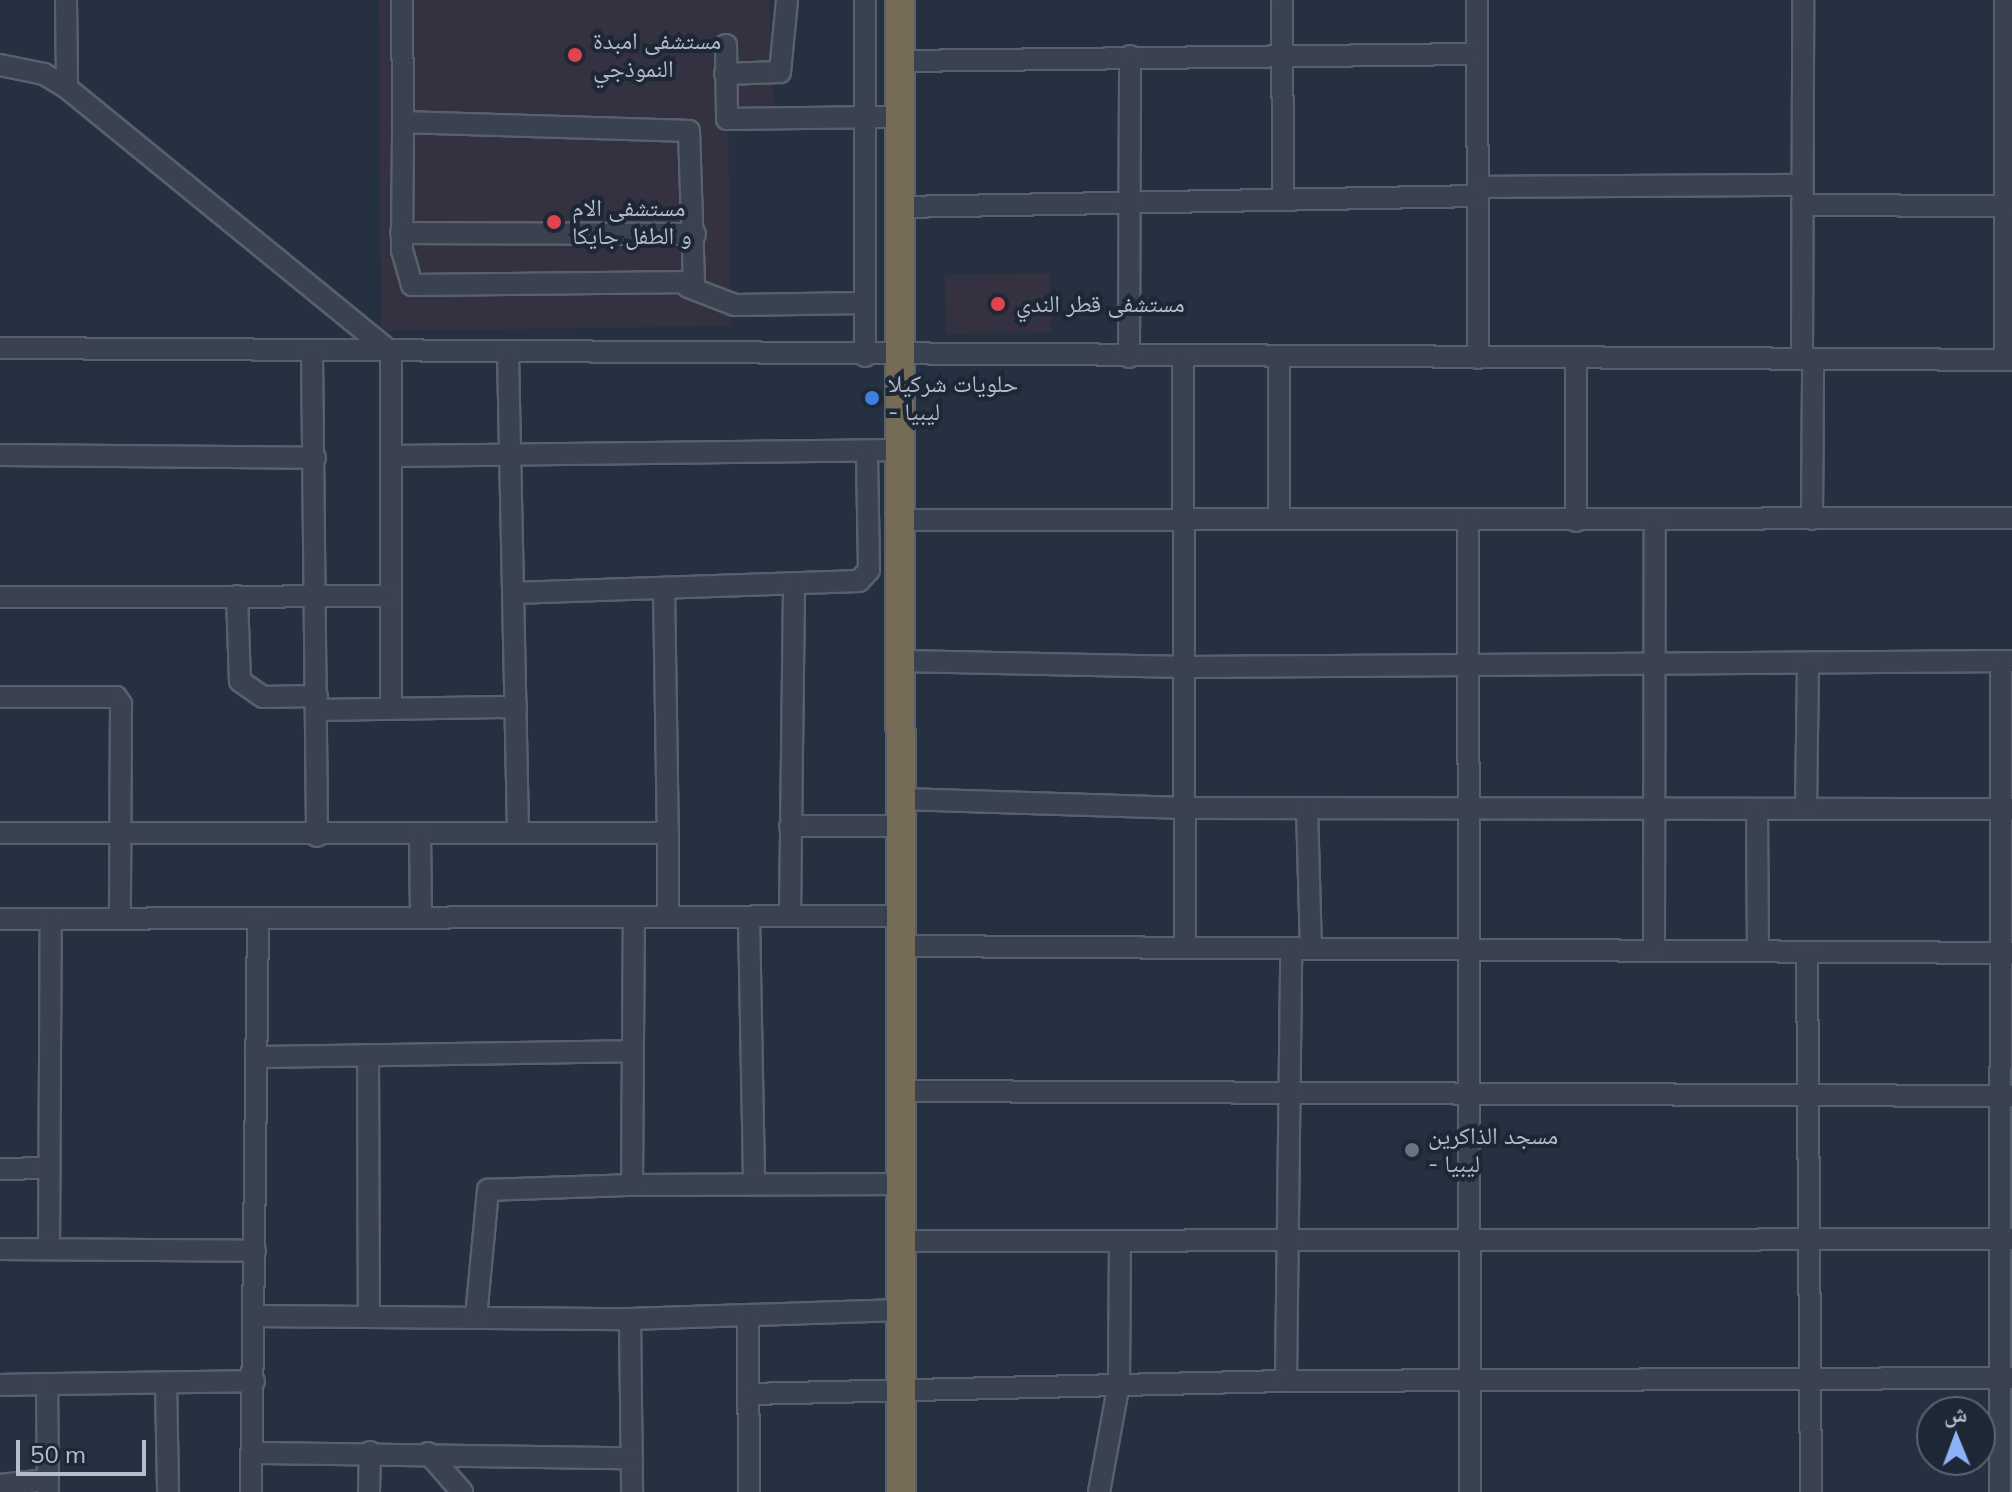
<!DOCTYPE html>
<html>
<head>
<meta charset="utf-8">
<style>
	body { margin:0 }
	#map { position:relative; width:2012px; height:1492px; overflow:hidden; background:#253040; font-family:Mulish,"Noto Naskh Arabic",sans-serif }
	div>[style] { position:absolute }
	.medical>* { inset:0; background:#343241; transform-origin:0 0 }
	.roads { filter:drop-shadow(2px 0 #57606d) drop-shadow(-2px 0 #57606d) drop-shadow(0 2px #57606d) drop-shadow(0 -2px #57606d) }
	.minor>* { height:20px; margin:-10px; padding:0 10px; transform-origin:10px; border-radius:10px; background:#3a4250 }
	.highway>* { height:28px; margin:-14px; padding:0 14px; transform-origin:14px; border-radius:14px; background:#766b57 }
	.dots>* { width:22px; height:22px; translate:-50% -50%; box-sizing:border-box; border:4px solid #1e2735; border-radius:50% }
	span { translate:-50% -50%; white-space:nowrap; text-align:center; line-height:1.15; -webkit-text-stroke:8px #1e2735; paint-order:stroke }
	.poi-label { font-size:24px; color:#b6bdca }
	.left { translate:0 -50%; text-align:left }
	.north { position:absolute; left:1916px; top:1396px; width:80px; height:80px; box-sizing:border-box; background:#1e2735; border:2px solid #5b6371; border-radius:50%; rotate:359deg; font-size:22px; font-weight:700; line-height:32px; text-align:center; color:#b6bdca }
	.north::after { content:''; display:block; margin:auto; width:28px; height:36px; background:#8eb2f8; clip-path:polygon(50% 0,100% 100%,50% 72%,0 100%) }
	.scale { position:absolute; left:16px; top:1440px; width:130px; height:36px; box-sizing:border-box; border:4px solid #b6bdca; border-top:0; padding-left:10px; font-size:24px; line-height:28px; white-space:nowrap; color:#b6bdca; -webkit-text-stroke:6px #1e2735; paint-order:stroke }
</style>
</head>
<body>
<div id="map">
	<div class="medical">
		<div style="clip-path:polygon(379px 0,769px 0,774px 110px,728px 116px,731px 326px,381px 331px)"></div>
		<div style="left:1050px;top:273px;width:59px;height:105px;rotate:89deg"></div>
	</div>
	<div class="roads">
		<div class="minor">
			<div style="left:66px;top:0;width:88px;rotate:89.3deg"></div>
			<div style="left:402px;top:0;width:122px;rotate:89.5deg"></div>
			<div style="left:403px;top:122px;width:286px;rotate:1.8deg"></div>
			<div style="left:689px;top:131px;width:151px;rotate:88.1deg"></div>
			<div style="left:694px;top:282px;width:282px;rotate:179.4deg"></div>
			<div style="left:412px;top:285px;width:37px;rotate:-106deg"></div>
			<div style="left:402px;top:249px;width:127px;rotate:-89.5deg"></div>
			<div style="left:1282px;top:0;width:199px;rotate:89.7deg"></div>
			<div style="left:1477px;top:0;width:358px;rotate:89.8deg"></div>
			<div style="left:2005px;top:0;width:360px;rotate:90deg"></div>
			<div style="left:726px;top:45px;width:74px;rotate:89.2deg"></div>
			<div style="left:727px;top:119px;width:174px;rotate:-0.7deg"></div>
			<div style="left:901px;top:61px;width:575px;rotate:-0.7deg"></div>
			<div style="left:0;top:65px;width:45px;rotate:11.6deg"></div>
			<div style="left:44px;top:74px;width:27px;rotate:31deg"></div>
			<div style="left:67px;top:88px;width:418px;rotate:39.2deg"></div>
			<div style="left:391px;top:352px;width:357px;rotate:90deg"></div>
			<div style="left:725px;top:74px;width:55px;rotate:-2.1deg"></div>
			<div style="left:780px;top:72px;width:72px;rotate:-84.4deg"></div>
			<div style="left:1479px;top:187px;width:322px;rotate:-0.4deg"></div>
			<div style="left:1802px;top:205px;width:210px;rotate:0.3deg"></div>
			<div style="left:901px;top:207px;width:577px;rotate:-1.09deg"></div>
			<div style="left:401px;top:233px;width:294px;rotate:0.2deg"></div>
			<div style="left:688px;top:287px;width:50px;rotate:21deg"></div>
			<div style="left:735px;top:305px;width:130px;rotate:-0.9deg"></div>
			<div style="left:0;top:348px;width:2012px;rotate:0.34deg"></div>
			<div style="left:312px;top:351px;width:485px;rotate:89.4deg"></div>
			<div style="left:508px;top:353px;width:479px;rotate:88.8deg"></div>
			<div style="left:865px;top:356px;width:356px;rotate:-90deg"></div>
			<div style="left:1129px;top:357px;width:301px;rotate:-89.8deg"></div>
			<div style="left:1183px;top:357px;width:589px;rotate:89.81deg"></div>
			<div style="left:1802px;top:359px;width:359px;rotate:-89.8deg"></div>
			<div style="left:0;top:455px;width:315px;rotate:0.5deg"></div>
			<div style="left:392px;top:456px;width:510px;rotate:-0.67deg"></div>
			<div style="left:1279px;top:518px;width:160px;rotate:-90deg"></div>
			<div style="left:1812px;top:519px;width:159px;rotate:-89.6deg"></div>
			<div style="left:904px;top:520px;width:1108px;rotate:-0.1deg"></div>
			<div style="left:1468px;top:520px;width:972px;rotate:89.88deg"></div>
			<div style="left:1576px;top:521px;width:162px;rotate:-90deg"></div>
			<div style="left:664px;top:588px;width:245px;rotate:89.1deg"></div>
			<div style="left:513px;top:593px;width:346px;rotate:-2deg"></div>
			<div style="left:859px;top:581px;width:15px;rotate:-48deg"></div>
			<div style="left:869px;top:570px;width:117px;rotate:-91deg"></div>
			<div style="left:237px;top:596px;width:85px;rotate:88deg"></div>
			<div style="left:240px;top:681px;width:28px;rotate:35deg"></div>
			<div style="left:263px;top:697px;width:54px;rotate:-1.1deg"></div>
			<div style="left:0;top:597px;width:390px;rotate:-0.1deg"></div>
			<div style="left:903px;top:661px;width:282px;rotate:1.2deg"></div>
			<div style="left:1185px;top:667px;width:827px;rotate:-0.42deg"></div>
			<div style="left:0;top:697px;width:116px"></div>
			<div style="left:116px;top:697px;width:9px;rotate:54deg"></div>
			<div style="left:121px;top:704px;width:215px;rotate:90.3deg"></div>
			<div style="left:317px;top:710px;width:199px;rotate:-0.9deg"></div>
			<div style="left:902px;top:799px;width:283px;rotate:1.8deg"></div>
			<div style="left:1185px;top:808px;width:827px;rotate:0.07deg"></div>
			<div style="left:1307px;top:808px;width:139px;rotate:88.4deg"></div>
			<div style="left:1757px;top:809px;width:142px;rotate:89.6deg"></div>
			<div style="left:1806px;top:809px;width:146px;rotate:-89.2deg"></div>
			<div style="left:790px;top:826px;width:112px"></div>
			<div style="left:0;top:833px;width:668px"></div>
			<div style="left:668px;top:833px;width:83px;rotate:90deg"></div>
			<div style="left:420px;top:834px;width:84px;rotate:89.3deg"></div>
			<div style="left:790px;top:916px;width:332px;rotate:-89.3deg"></div>
			<div style="left:749px;top:917px;width:265px;rotate:88.9deg"></div>
			<div style="left:0;top:919px;width:903px;rotate:-0.19deg"></div>
			<div style="left:902px;top:946px;width:1110px;rotate:0.36deg"></div>
			<div style="left:1654px;top:949px;width:427px;rotate:-89.9deg"></div>
			<div style="left:1807px;top:952px;width:540px;rotate:89.58deg"></div>
			<div style="left:368px;top:1055px;width:261px;rotate:89.8deg"></div>
			<div style="left:256px;top:1057px;width:377px;rotate:-0.9deg"></div>
			<div style="left:901px;top:1091px;width:1111px;rotate:0.26deg"></div>
			<div style="left:0;top:1169px;width:49px;rotate:-1.2deg"></div>
			<div style="left:632px;top:1185px;width:269px;rotate:-0.2deg"></div>
			<div style="left:900px;top:1241px;width:1112px;rotate:-0.1deg"></div>
			<div style="left:49px;top:1248px;width:329px;rotate:-89.7deg"></div>
			<div style="left:0;top:1249px;width:255px;rotate:0.4deg"></div>
			<div style="left:254px;top:1316px;width:376px;rotate:0.5deg"></div>
			<div style="left:630px;top:1319px;width:270px;rotate:-1.9deg"></div>
			<div style="left:748px;top:1316px;width:176px;rotate:89.7deg"></div>
			<div style="left:476px;top:1317px;width:128px;rotate:-84.6deg"></div>
			<div style="left:488px;top:1190px;width:144px;rotate:-2deg"></div>
			<div style="left:632px;top:1185px;width:268px;rotate:-89.6deg"></div>
			<div style="left:630px;top:1319px;width:173px;rotate:89.3deg"></div>
			<div style="left:1286px;top:1381px;width:433px;rotate:-89.3deg"></div>
			<div style="left:166px;top:1383px;width:109px;rotate:88.9deg"></div>
			<div style="left:0;top:1385px;width:47px;rotate:-1.2deg"></div>
			<div style="left:749px;top:1394px;width:537px;rotate:-1.39deg"></div>
			<div style="left:1286px;top:1381px;width:726px;rotate:-0.24deg"></div>
			<div style="left:254px;top:1453px;width:378px;rotate:0.8deg"></div>
			<div style="left:428px;top:1453px;width:52px;rotate:48.9deg"></div>
			<div style="left:0;top:1485px;width:48px;rotate:-5.9deg"></div>
			<div style="left:48px;top:1492px;width:108px;rotate:-90.5deg"></div>
			<div style="left:47px;top:1384px;width:207px;rotate:-0.8deg"></div>
			<div style="left:251px;top:1492px;width:573px;rotate:-89.3deg"></div>
			<div style="left:369px;top:1492px;width:40px;rotate:-88.6deg"></div>
			<div style="left:1099px;top:1492px;width:111px;rotate:-79.6deg"></div>
			<div style="left:1119px;top:1383px;width:142px;rotate:-89.6deg"></div>
			<div style="left:2000px;top:1492px;width:831px;rotate:-89.93deg"></div>
		</div>
		<div class="highway">
			<div style="left:900px;top:0;width:1492px;rotate:89.96deg"></div>
		</div>
	</div>
	<div class="dots">
		<div style="left:575px;top:55px;background:#e0444e"></div>
		<div style="left:554px;top:222px;background:#e0444e"></div>
		<div style="left:998px;top:304px;background:#e0444e"></div>
		<div style="left:872px;top:398px;background:#3f7fe0"></div>
		<div style="left:1412px;top:1150px;background:#6b7280"></div>
	</div>
	<div class="poi-label">
		<span class="left" style="left:593px;top:55px">مستشفى امبدة<br>النموذجي</span>
		<span class="left" style="left:572px;top:222px">مستشفى الام<br>و الطفل جايكا</span>
		<span class="left" style="left:1016px;top:304px">مستشفى قطر الندي</span>
		<span class="left" style="left:888px;top:398px">حلويات شركيلا<br>- ليبيا</span>
		<span class="left" style="left:1428px;top:1150px">مسجد الذاكرين<br>- ليبيا</span>
	</div>
	<div class="north">ش</div>
	<div class="scale">50 m</div>
</div>
</body>
</html>
